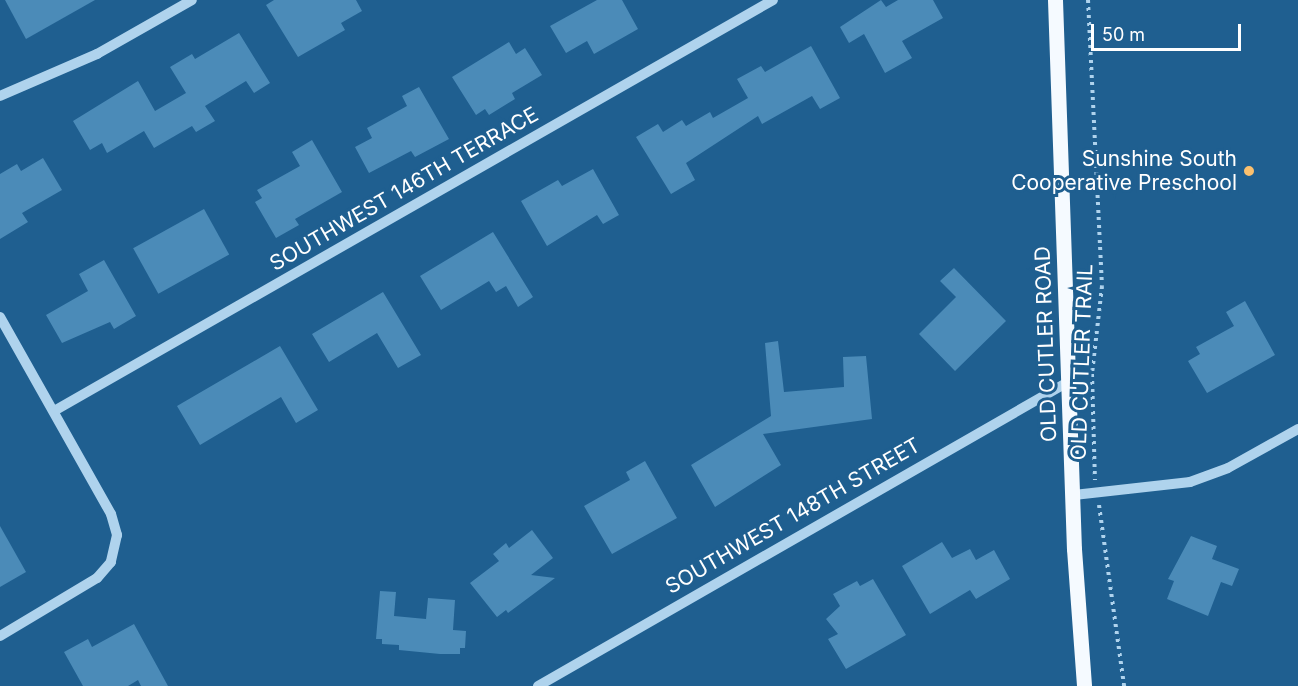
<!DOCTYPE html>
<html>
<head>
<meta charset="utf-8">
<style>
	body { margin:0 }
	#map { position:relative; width:1298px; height:686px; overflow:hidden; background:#1f5f90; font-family:Inter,sans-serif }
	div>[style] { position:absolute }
	.building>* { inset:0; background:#4b8bb8; transform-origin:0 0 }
	.path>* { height:4px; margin-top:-2px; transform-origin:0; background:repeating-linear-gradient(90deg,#afd3ed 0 3px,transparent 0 7.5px) }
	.minor>* { height:10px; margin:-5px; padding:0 5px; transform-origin:5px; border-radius:5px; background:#afd3ed }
	.major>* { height:15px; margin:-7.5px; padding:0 7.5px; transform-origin:7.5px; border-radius:7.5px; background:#f5faff }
	.dots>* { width:16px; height:16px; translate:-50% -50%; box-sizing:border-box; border:3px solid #1f5f90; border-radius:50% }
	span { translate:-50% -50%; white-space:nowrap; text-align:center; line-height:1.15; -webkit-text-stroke:6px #1f5f90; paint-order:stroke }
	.poi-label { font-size:21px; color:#fff }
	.right { translate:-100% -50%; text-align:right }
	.street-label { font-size:21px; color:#fff }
	.scale { position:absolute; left:1091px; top:24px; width:150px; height:27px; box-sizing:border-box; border:3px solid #fff; border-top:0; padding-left:8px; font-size:18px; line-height:21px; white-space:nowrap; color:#fff; -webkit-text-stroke:4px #1f5f90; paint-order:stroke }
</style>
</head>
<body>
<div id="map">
	<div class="building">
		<div style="clip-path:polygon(5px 0,95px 0,26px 39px)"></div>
		<div style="clip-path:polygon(274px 0,356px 0,362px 11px,341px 23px,345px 30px,298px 57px,266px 5px)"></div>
		<div style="clip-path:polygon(597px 0,622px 0,638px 29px,594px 54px,587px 41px,566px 53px,550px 26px)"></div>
		<div style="clip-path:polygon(881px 0,886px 7px,898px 0,933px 0,943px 18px,902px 41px,912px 58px,885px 73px,864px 34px,849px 43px,840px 27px)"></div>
		<div style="clip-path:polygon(239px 33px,270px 83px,254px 93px,246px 81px,205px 106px,215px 121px,196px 132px,192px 126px,154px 148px,144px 131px,107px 153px,102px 143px,90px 150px,73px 121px,138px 81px,155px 111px,186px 93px,170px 67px,192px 54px,195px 59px)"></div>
		<div style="clip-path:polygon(509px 42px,516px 54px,525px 48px,542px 75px,512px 93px,515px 99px,489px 115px,485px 109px,476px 115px,452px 77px)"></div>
		<div style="clip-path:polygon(811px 46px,840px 98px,820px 109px,812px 96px,762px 124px,758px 116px,686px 163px,695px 180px,671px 194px,636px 137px,658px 124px,663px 132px,682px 120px,686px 126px,710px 112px,713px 118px,748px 98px,737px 79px,761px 66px,765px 72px)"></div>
		<div style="clip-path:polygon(419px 87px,449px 139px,415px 157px,411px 151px,369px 173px,355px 147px,372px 138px,367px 128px,407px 106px,402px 96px)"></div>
		<div style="clip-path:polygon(312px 140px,342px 192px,295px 219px,299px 225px,276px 238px,255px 202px,262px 198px,257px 190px,300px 166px,292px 152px)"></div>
		<div style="clip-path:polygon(43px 158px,62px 190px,22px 213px,28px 222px,0 239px,0 174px,17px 164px,21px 171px)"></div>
		<div style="clip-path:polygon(593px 169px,619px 215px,603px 224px,597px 215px,547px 246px,521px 201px,558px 180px,562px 186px)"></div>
		<div style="left:204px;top:209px;width:52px;height:81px;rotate:61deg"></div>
		<div style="clip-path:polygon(493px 232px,533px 297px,518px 307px,506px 286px,496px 292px,489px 281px,441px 310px,420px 276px)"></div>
		<div style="clip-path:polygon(104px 260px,136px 316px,114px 329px,110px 322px,62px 343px,46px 315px,88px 291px,79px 274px)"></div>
		<div style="clip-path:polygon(954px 268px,1006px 321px,955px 371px,919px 334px,956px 297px,940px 281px)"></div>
		<div style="clip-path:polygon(383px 292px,421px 355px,398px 368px,377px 333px,329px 362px,312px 334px)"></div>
		<div style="clip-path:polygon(1245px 301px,1275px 355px,1207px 393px,1188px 361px,1200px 354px,1196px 347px,1234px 326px,1226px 312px)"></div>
		<div style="clip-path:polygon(778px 341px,784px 392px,844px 387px,843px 357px,866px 356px,872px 419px,763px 434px,781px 465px,715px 507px,691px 465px,771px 416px,765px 343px)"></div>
		<div style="clip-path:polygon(280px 346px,318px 410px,296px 423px,281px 397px,200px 445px,177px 406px)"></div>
		<div style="clip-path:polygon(645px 461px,677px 518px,612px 554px,584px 506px,630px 480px,626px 472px)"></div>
		<div style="clip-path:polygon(0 526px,26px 572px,0 587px)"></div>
		<div style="clip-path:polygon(532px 530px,553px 558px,531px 575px,555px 578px,508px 613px,506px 610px,497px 617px,470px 583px,499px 561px,493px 554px,506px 543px,509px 548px)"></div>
		<div style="clip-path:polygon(1191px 536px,1217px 546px,1212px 559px,1239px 569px,1232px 586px,1221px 582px,1208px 616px,1167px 599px,1174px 581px,1168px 579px)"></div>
		<div style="clip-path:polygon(942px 542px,952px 558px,970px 549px,976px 560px,994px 550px,1010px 579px,976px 599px,970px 590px,930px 614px,902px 566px)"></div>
		<div style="clip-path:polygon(873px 579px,906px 635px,846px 669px,828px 639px,838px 634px,826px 619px,840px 606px,833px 594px,857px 581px,860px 586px)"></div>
		<div style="clip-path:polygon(380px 591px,396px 592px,394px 616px,426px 619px,428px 598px,455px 600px,453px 630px,466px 631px,465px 648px,460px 648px,460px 654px,440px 654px,399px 650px,399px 645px,382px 644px,382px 639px,376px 639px)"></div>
		<div style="clip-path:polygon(134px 624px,168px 686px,141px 686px,138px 680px,128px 686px,83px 686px,64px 652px,88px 639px,92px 647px)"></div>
	</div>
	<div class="path">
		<div style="left:1088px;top:0;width:286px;rotate:87.2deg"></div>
		<div style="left:1102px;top:286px;width:89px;rotate:96.5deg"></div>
		<div style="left:1092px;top:374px;width:106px;rotate:88.4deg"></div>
		<div style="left:1099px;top:505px;width:183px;rotate:82.1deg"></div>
	</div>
	<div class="minor">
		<div style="left:0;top:96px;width:106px;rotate:-23.4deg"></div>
		<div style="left:97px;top:54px;width:109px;rotate:-29.6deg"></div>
		<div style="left:0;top:317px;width:226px;rotate:60.6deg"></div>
		<div style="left:111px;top:514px;width:22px;rotate:74deg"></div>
		<div style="left:117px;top:535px;width:28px;rotate:103deg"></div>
		<div style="left:111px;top:562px;width:21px;rotate:131deg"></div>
		<div style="left:97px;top:578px;width:113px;rotate:149.1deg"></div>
		<div style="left:54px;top:411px;width:828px;rotate:-29.75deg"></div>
		<div style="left:1074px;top:495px;width:117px;rotate:-6.4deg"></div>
		<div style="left:1190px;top:482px;width:40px;rotate:-20.2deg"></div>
		<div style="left:1228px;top:468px;width:80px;rotate:-29.1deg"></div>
		<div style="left:538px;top:686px;width:611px;rotate:-29.84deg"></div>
	</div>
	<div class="major">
		<div style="left:1055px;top:0;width:549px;rotate:88.02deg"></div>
		<div style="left:1074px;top:549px;width:137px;rotate:85.8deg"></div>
	</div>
	<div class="dots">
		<div style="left:1249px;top:171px;background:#fbc06e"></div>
	</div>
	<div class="poi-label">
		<span class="right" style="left:1237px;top:171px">Sunshine South<br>Cooperative Preschool</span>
	</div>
	<div class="street-label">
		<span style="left:404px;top:189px;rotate:-30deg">SOUTHWEST 146TH TERRACE</span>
		<span style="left:1046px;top:344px;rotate:-92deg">OLD CUTLER ROAD</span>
		<span style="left:1082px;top:362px;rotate:-88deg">OLD CUTLER TRAIL</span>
		<span style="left:793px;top:516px;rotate:-30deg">SOUTHWEST 148TH STREET</span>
	</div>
	<div class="scale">50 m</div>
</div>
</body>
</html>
